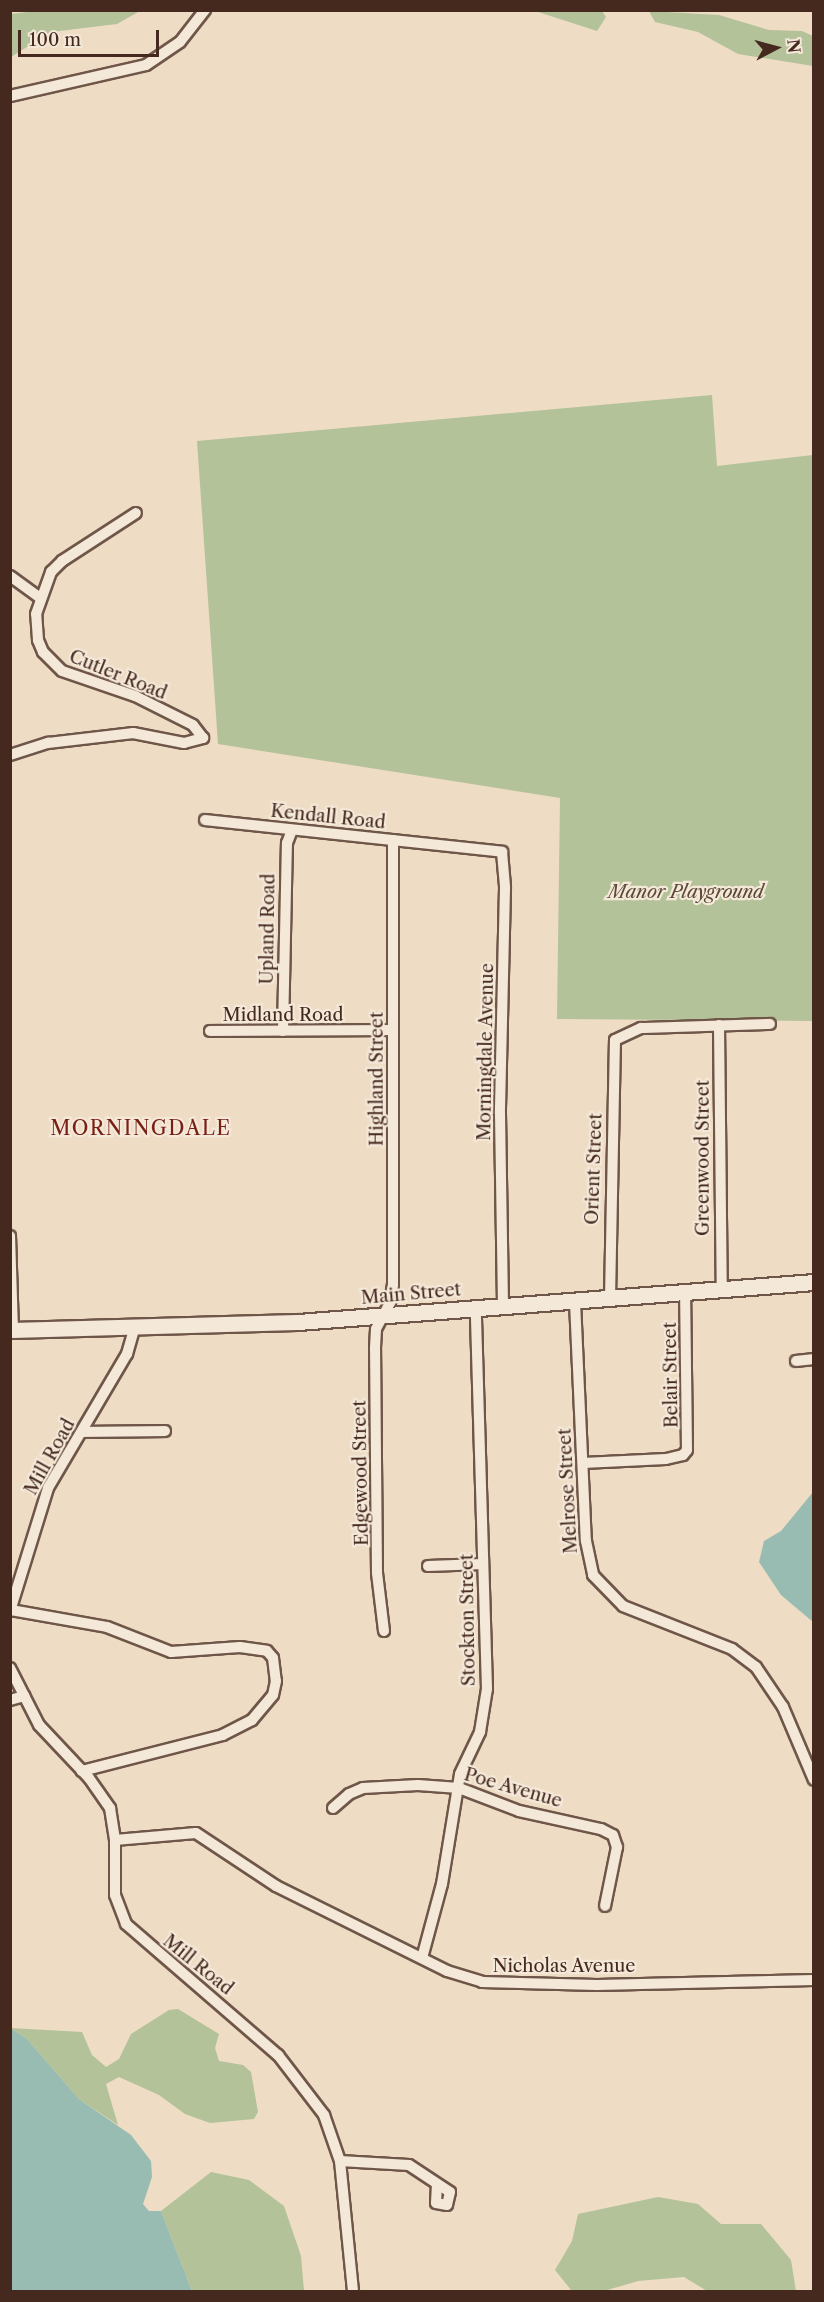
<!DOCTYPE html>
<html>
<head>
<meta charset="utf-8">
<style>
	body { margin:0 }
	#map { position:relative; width:824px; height:2302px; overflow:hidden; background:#eedcc4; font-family:"Libre Caslon Text",serif }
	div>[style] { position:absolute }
	.green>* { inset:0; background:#b3c299 }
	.water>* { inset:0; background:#99bcb2 }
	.roads { filter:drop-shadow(2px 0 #6f5648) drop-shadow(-2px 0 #6f5648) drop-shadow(0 2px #6f5648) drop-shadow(0 -2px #6f5648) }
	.minor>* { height:10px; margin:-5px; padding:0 5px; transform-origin:5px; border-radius:5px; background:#f4e8d9 }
	.secondary>* { height:15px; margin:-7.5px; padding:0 7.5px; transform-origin:7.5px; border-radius:7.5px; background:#f4e8d9 }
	span { translate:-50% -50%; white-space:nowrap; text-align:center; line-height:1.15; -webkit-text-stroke:4.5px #f4e8d9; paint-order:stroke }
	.street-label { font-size:18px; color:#45291f }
	.park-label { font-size:18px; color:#5b4837; font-style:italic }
	.neighbourhood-label { font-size:20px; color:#7a1f14; letter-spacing:1.5px }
	.frame { position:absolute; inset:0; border:12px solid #45291f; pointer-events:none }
	.north { position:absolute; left:746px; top:18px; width:60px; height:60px; -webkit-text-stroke:4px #f4e8d9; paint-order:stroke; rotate:84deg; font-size:16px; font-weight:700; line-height:24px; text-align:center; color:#45291f }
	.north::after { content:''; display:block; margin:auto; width:21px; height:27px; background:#45291f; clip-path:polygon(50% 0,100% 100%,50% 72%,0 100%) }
	.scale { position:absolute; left:18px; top:30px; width:141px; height:27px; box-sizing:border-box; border:3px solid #45291f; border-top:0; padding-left:8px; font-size:18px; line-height:21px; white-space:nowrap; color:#45291f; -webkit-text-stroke:4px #f4e8d9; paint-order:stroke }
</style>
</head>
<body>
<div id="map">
	<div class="green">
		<div style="clip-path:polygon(43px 10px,140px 10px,140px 11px,117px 24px,51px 32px,11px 57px,11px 14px)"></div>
		<div style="clip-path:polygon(535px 11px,602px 11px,606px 17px,597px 31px)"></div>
		<div style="clip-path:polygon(649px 11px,719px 15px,769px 30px,802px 31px,813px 36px,813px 66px,738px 54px,698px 32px,655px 22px)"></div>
		<div style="clip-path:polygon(712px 395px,717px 466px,813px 455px,813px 1021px,557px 1019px,560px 798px,218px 744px,197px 441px)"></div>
		<div style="clip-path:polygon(178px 2009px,219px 2034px,215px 2048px,219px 2061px,243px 2065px,251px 2072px,258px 2112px,254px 2119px,210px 2123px,185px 2114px,159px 2095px,119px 2077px,106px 2084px,118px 2125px,79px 2099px,26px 2038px,10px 2028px,82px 2032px,92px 2055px,106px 2067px,119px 2059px,131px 2034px,169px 2010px)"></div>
		<div style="clip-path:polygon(211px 2172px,249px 2180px,284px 2206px,301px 2256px,304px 2291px,192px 2291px,161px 2211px)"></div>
		<div style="clip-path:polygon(658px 2197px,698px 2204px,721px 2224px,761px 2224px,791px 2260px,796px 2291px,707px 2291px,684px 2277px,638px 2281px,604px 2291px,571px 2290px,555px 2270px,572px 2241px,578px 2214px)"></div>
	</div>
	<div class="water">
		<div style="clip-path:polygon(813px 1492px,813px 1622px,781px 1595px,759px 1562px,764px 1541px,781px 1531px)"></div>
		<div style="clip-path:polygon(10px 2028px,26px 2038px,79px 2099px,131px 2135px,151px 2161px,152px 2177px,143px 2204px,149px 2211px,161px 2211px,192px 2291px,11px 2291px)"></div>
	</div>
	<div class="roads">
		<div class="minor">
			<div style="left:10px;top:96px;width:139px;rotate:-12.8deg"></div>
			<div style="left:146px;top:65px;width:41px;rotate:-34.1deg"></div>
			<div style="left:180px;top:42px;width:41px;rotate:-52deg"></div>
			<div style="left:10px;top:576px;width:37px;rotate:36deg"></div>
			<div style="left:10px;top:755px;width:40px;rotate:-18deg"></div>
			<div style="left:48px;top:743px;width:86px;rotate:-6.7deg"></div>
			<div style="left:133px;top:733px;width:52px;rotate:11.1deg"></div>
			<div style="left:184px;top:743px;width:20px;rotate:-15deg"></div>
			<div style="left:203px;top:738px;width:16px;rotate:-128deg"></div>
			<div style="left:193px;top:725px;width:65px;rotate:-153.4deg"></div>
			<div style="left:135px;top:696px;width:77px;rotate:-161.1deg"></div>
			<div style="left:62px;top:671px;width:27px;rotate:-135deg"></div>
			<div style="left:43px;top:652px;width:13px;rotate:-113deg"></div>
			<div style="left:38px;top:640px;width:26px;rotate:-94deg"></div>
			<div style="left:36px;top:614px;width:45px;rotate:-70.3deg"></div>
			<div style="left:51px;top:572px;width:16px;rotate:-45deg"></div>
			<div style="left:62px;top:561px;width:88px;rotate:-33deg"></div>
			<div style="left:205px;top:820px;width:299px;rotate:6.1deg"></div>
			<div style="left:502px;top:852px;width:36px;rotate:85deg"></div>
			<div style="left:505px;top:888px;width:226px;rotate:91.3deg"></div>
			<div style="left:500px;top:1114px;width:192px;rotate:89.1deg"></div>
			<div style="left:719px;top:1025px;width:265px;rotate:89.4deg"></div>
			<div style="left:210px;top:1031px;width:183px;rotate:-0.3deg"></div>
			<div style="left:283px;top:1031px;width:188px;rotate:-88.8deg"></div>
			<div style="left:287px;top:843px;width:14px;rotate:-69deg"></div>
			<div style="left:10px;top:1236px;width:94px;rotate:88.2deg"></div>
			<div style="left:610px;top:1299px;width:259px;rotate:-88.9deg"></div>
			<div style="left:615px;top:1040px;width:29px;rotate:-25deg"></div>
			<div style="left:641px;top:1028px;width:129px;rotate:-1.8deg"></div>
			<div style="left:575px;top:1302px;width:239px;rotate:87.4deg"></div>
			<div style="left:586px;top:1541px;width:35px;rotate:78deg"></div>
			<div style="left:593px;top:1575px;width:43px;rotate:45.9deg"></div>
			<div style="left:623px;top:1606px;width:117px;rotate:21.5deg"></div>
			<div style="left:732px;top:1649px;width:30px;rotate:37deg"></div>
			<div style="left:756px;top:1667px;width:48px;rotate:56deg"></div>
			<div style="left:783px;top:1707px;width:79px;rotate:67deg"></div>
			<div style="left:796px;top:1361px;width:18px;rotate:-6deg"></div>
			<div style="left:83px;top:1432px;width:82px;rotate:-0.7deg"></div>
			<div style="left:583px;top:1463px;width:83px;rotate:-2.8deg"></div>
			<div style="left:666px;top:1459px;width:17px;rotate:-13deg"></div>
			<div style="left:683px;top:1455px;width:6px;rotate:-51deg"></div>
			<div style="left:687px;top:1450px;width:157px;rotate:-90.7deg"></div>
			<div style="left:428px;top:1566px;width:55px;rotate:-2.1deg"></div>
			<div style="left:11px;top:1610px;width:97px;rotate:10deg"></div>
			<div style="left:107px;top:1627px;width:69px;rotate:21.3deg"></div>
			<div style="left:171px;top:1652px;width:69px;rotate:-4.1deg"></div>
			<div style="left:240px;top:1647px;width:27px;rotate:8deg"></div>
			<div style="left:267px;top:1651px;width:9px;rotate:49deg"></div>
			<div style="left:273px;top:1658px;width:23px;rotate:83deg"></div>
			<div style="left:276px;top:1681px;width:14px;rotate:102deg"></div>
			<div style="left:273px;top:1695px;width:33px;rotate:130deg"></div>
			<div style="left:252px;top:1720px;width:33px;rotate:153deg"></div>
			<div style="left:223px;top:1735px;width:146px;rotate:165.7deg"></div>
			<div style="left:10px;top:1611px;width:129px;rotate:-72.8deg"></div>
			<div style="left:48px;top:1488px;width:156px;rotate:-59.5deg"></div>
			<div style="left:127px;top:1354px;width:29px;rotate:-74deg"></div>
			<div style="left:384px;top:1631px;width:58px;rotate:-96.9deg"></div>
			<div style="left:377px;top:1573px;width:225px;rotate:-90.5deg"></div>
			<div style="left:375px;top:1348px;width:19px;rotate:-87deg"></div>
			<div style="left:376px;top:1329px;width:30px;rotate:-62deg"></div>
			<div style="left:390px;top:1303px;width:18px;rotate:-81deg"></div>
			<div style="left:393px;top:1285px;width:445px;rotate:-90deg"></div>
			<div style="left:10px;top:1668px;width:64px;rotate:63deg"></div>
			<div style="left:39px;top:1725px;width:73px;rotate:46.7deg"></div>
			<div style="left:89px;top:1778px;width:37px;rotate:55deg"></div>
			<div style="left:110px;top:1808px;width:32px;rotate:81deg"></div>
			<div style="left:115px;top:1840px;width:55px;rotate:90deg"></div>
			<div style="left:115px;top:1895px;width:31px;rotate:69deg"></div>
			<div style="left:126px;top:1924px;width:201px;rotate:40.8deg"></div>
			<div style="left:278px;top:2055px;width:76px;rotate:52.5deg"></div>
			<div style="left:324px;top:2115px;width:49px;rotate:70.8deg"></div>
			<div style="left:340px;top:2161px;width:132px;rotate:84.3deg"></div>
			<div style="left:10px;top:1700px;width:15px;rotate:-16deg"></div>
			<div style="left:333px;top:1808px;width:21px;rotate:-41deg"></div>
			<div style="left:349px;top:1794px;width:15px;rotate:-23deg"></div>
			<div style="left:363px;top:1788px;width:55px;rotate:-3.1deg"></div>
			<div style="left:418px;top:1785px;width:41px;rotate:4.2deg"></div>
			<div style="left:459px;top:1788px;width:64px;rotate:21deg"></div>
			<div style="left:519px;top:1811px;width:84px;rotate:12.4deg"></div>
			<div style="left:601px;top:1829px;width:13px;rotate:27deg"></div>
			<div style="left:613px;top:1835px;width:13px;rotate:72deg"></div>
			<div style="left:617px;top:1847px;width:60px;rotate:101.5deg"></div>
			<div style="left:115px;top:1840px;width:81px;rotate:-4.9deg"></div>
			<div style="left:196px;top:1833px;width:96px;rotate:33.5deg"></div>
			<div style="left:276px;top:1886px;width:191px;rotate:26.4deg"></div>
			<div style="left:447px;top:1971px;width:37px;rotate:17deg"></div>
			<div style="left:482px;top:1982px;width:115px;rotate:1.5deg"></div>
			<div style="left:597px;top:1985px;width:217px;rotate:-1.3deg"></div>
			<div style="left:422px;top:1958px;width:77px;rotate:-74.9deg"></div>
			<div style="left:442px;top:1884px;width:111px;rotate:-80.7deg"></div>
			<div style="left:460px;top:1774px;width:47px;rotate:-64.5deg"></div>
			<div style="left:480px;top:1732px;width:44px;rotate:-80.8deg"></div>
			<div style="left:487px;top:1689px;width:381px;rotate:-91.7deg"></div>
			<div style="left:340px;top:2161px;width:69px;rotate:3.3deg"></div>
			<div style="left:409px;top:2165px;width:49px;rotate:33.4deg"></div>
			<div style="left:450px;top:2192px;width:13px;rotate:103deg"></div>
			<div style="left:447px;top:2205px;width:11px;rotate:-170deg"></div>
			<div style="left:436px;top:2203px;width:19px;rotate:-87deg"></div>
		</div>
		<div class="secondary">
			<div style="left:10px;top:1330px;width:288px;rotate:-1.6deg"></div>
			<div style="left:298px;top:1322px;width:518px;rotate:-4.43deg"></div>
		</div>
	</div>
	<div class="street-label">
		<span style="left:118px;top:675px;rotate:22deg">Cutler Road</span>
		<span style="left:328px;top:817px;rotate:6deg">Kendall Road</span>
		<span style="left:268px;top:929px;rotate:-89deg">Upland Road</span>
		<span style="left:283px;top:1015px">Midland Road</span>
		<span style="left:486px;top:1052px;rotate:-89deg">Morningdale Avenue</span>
		<span style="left:377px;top:1079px;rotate:-90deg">Highland Street</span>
		<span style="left:703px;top:1158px;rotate:-90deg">Greenwood Street</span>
		<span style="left:594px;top:1169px;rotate:-88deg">Orient Street</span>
		<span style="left:411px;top:1294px;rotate:-5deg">Main Street</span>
		<span style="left:671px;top:1375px;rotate:-91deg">Belair Street</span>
		<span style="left:50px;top:1457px;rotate:-61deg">Mill Road</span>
		<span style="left:361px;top:1473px;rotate:-91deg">Edgewood Street</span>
		<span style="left:568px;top:1491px;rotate:-93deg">Melrose Street</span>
		<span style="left:468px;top:1620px;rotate:-91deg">Stockton Street</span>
		<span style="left:513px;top:1788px;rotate:16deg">Poe Avenue</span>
		<span style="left:198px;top:1965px;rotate:39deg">Mill Road</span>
		<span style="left:564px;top:1966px">Nicholas Avenue</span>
	</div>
	<div class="park-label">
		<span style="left:686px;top:892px">Manor Playground</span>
	</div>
	<div class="neighbourhood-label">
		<span style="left:141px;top:1128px">MORNINGDALE</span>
	</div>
	<div class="frame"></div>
	<div class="north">N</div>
	<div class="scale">100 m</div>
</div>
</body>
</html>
